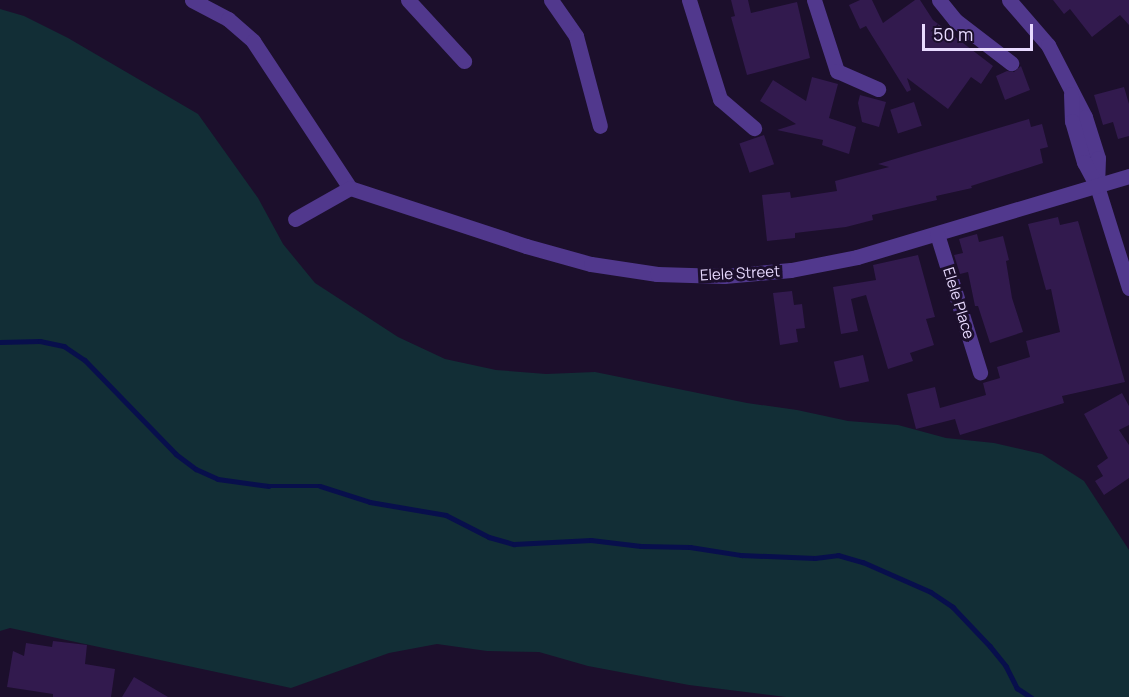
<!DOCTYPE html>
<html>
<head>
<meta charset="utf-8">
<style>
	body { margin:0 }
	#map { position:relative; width:1129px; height:697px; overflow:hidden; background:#1c0f2c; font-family:Manrope,sans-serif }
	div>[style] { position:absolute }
	.green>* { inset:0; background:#122e36 }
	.stream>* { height:4.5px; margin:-2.25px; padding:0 2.25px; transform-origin:2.25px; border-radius:2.25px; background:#080f4c }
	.building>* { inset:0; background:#321a4e; transform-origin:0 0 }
	.minor>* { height:15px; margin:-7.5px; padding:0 7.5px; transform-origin:7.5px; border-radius:7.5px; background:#51388d }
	span { translate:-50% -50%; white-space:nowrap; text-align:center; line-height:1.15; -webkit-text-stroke:6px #1c0f2c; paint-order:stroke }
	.street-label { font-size:15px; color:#e8daff }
	.scale { position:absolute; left:922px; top:24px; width:111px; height:27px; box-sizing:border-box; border:3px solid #e8daff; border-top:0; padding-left:8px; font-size:18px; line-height:21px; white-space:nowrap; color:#e8daff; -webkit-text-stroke:4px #1c0f2c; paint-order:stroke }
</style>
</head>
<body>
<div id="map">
	<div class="green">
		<div style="clip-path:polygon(0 9px,24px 16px,68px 38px,198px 114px,258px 198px,283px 244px,315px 283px,398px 337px,445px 359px,496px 370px,546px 374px,595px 372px,747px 403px,797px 410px,848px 421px,898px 425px,946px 438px,994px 443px,1042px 454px,1084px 481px,1129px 550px,1129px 697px,786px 697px,689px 685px,588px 666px,539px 652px,487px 651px,437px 644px,389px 653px,291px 688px,10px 628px,0 631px)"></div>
	</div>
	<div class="stream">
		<div style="left:0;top:342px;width:40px;rotate:-1.4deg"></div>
		<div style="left:40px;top:341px;width:25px;rotate:12deg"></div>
		<div style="left:64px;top:346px;width:25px;rotate:34deg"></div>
		<div style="left:85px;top:360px;width:131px;rotate:45.9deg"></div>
		<div style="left:176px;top:454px;width:25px;rotate:37deg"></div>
		<div style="left:196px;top:469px;width:24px;rotate:24deg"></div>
		<div style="left:218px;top:479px;width:51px;rotate:7.8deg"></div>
		<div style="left:269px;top:486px;width:51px"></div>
		<div style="left:320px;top:486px;width:52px;rotate:17.7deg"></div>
		<div style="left:370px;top:502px;width:77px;rotate:9.7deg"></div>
		<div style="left:446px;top:515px;width:48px;rotate:27.1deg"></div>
		<div style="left:489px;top:537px;width:26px;rotate:16deg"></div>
		<div style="left:514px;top:544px;width:77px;rotate:-3deg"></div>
		<div style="left:591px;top:540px;width:50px;rotate:6.8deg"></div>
		<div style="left:641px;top:546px;width:49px;rotate:1.2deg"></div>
		<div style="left:690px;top:547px;width:52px;rotate:8.9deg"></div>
		<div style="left:741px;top:555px;width:74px;rotate:2.3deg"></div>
		<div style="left:815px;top:558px;width:23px;rotate:-7deg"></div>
		<div style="left:838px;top:555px;width:26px;rotate:16deg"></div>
		<div style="left:863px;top:562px;width:74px;rotate:23.8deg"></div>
		<div style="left:931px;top:592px;width:27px;rotate:34deg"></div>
		<div style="left:953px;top:607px;width:54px;rotate:46.5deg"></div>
		<div style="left:990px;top:646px;width:26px;rotate:51deg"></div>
		<div style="left:1006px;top:666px;width:25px;rotate:63deg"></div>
		<div style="left:1017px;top:688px;width:17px;rotate:33deg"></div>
	</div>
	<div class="building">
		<div style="clip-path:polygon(731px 0,748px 0,751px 13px,797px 2px,810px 58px,747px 75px,731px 17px,735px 16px)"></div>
		<div style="clip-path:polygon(860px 0,872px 0,883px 23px,915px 0,920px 0,933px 20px,993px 66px,981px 84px,971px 77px,948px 109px,907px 78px,911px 90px,907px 92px,866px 26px,860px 29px,849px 5px)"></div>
		<div style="clip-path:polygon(1053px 0,1129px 0,1129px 25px,1120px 15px,1092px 37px,1070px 9px,1064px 14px)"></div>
		<div style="clip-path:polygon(1021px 66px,1030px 90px,1005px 100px,996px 76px,1007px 71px,1014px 72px)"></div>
		<div style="clip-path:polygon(812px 77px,838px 84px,829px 118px,856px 127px,849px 154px,822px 145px,823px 140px,777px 130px,796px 124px,760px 101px,773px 80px,806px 101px)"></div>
		<div style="clip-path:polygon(1124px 87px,1129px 104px,1129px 136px,1118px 139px,1113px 122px,1103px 125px,1094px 95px)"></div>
		<div style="clip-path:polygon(860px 95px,886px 102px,879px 127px,862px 122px,858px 103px)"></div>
		<div style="left:914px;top:102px;width:25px;height:25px;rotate:72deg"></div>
		<div style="clip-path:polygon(1029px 119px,1031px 127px,1042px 124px,1048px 147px,1040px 149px,1043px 163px,971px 186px,972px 188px,936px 196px,937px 200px,872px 215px,873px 220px,846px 227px,795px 233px,795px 238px,767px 241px,762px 195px,790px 192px,791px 198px,837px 191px,835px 181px,889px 167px,878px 164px)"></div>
		<div style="left:764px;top:135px;width:31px;height:26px;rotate:71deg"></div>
		<div style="clip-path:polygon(1058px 217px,1060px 225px,1078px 221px,1125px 382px,1062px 396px,1064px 403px,960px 435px,955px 419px,916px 429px,907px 394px,935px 387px,940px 408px,986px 395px,983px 383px,1000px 378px,997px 367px,1030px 357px,1026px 341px,1060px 332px,1051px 289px,1046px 290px,1028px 224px)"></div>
		<div style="clip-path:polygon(977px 234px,979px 242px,1003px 236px,1009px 260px,1006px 261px,1012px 298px,1023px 332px,990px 343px,978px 306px,975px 306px,968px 272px,960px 274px,954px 255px,963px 253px,959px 239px)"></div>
		<div style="clip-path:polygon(918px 255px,935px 317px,926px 319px,934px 345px,910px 353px,913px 361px,888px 369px,866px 295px,851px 299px,858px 331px,841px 334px,833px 287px,876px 280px,873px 265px)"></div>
		<div style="clip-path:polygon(792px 291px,794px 305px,802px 304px,805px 328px,796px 329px,798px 342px,780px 345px,773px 293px)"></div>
		<div style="left:863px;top:355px;width:27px;height:30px;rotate:77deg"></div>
		<div style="clip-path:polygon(1122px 393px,1129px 406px,1129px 425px,1119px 430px,1129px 445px,1129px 478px,1104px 495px,1095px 481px,1103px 476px,1097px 466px,1108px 458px,1084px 414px)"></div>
		<div style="clip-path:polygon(53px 641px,87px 645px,85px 664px,115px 669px,111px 697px,53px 697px,53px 694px,7px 687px,13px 651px,24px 656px,26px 643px,52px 647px)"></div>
		<div style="clip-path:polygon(134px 677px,168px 697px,122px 697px)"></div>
	</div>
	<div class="minor">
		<div style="left:192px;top:0;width:41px;rotate:27.8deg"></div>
		<div style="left:228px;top:19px;width:33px;rotate:41deg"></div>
		<div style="left:253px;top:41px;width:176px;rotate:56.6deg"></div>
		<div style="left:408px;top:0;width:83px;rotate:47.4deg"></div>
		<div style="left:551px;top:0;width:44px;rotate:55.2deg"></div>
		<div style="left:576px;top:36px;width:93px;rotate:75.1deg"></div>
		<div style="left:689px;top:0;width:104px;rotate:72.6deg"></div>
		<div style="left:720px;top:99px;width:45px;rotate:40.5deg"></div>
		<div style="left:814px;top:0;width:75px;rotate:72.1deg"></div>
		<div style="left:837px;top:71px;width:45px;rotate:23.7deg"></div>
		<div style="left:939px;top:0;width:26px;rotate:51deg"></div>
		<div style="left:955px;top:20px;width:71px;rotate:37.5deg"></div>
		<div style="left:1009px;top:0;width:60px;rotate:49.1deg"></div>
		<div style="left:1048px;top:45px;width:81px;rotate:62.8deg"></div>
		<div style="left:1085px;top:117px;width:43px;rotate:72.4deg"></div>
		<div style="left:1098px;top:158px;width:28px;rotate:92deg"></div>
		<div style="left:1071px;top:94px;width:27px;rotate:88deg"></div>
		<div style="left:1072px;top:121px;width:43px;rotate:73.7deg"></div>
		<div style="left:1084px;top:162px;width:27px;rotate:62deg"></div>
		<div style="left:1097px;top:186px;width:107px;rotate:72.6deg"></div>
		<div style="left:350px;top:188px;width:185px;rotate:18.2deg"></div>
		<div style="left:526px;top:246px;width:67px;rotate:15.5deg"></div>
		<div style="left:591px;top:264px;width:67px;rotate:8.6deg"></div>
		<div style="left:657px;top:274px;width:67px;rotate:1.7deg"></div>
		<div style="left:724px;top:276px;width:67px;rotate:-5.1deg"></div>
		<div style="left:791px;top:270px;width:67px;rotate:-11.1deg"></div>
		<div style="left:857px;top:257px;width:284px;rotate:-16.6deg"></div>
		<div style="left:295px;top:219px;width:63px;rotate:-29.4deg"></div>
		<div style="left:937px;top:234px;width:145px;rotate:72.7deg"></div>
	</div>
	<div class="street-label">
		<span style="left:740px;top:273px;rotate:-3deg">Elele Street</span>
		<span style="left:959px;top:303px;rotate:73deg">Elele Place</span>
	</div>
	<div class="scale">50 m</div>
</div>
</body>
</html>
